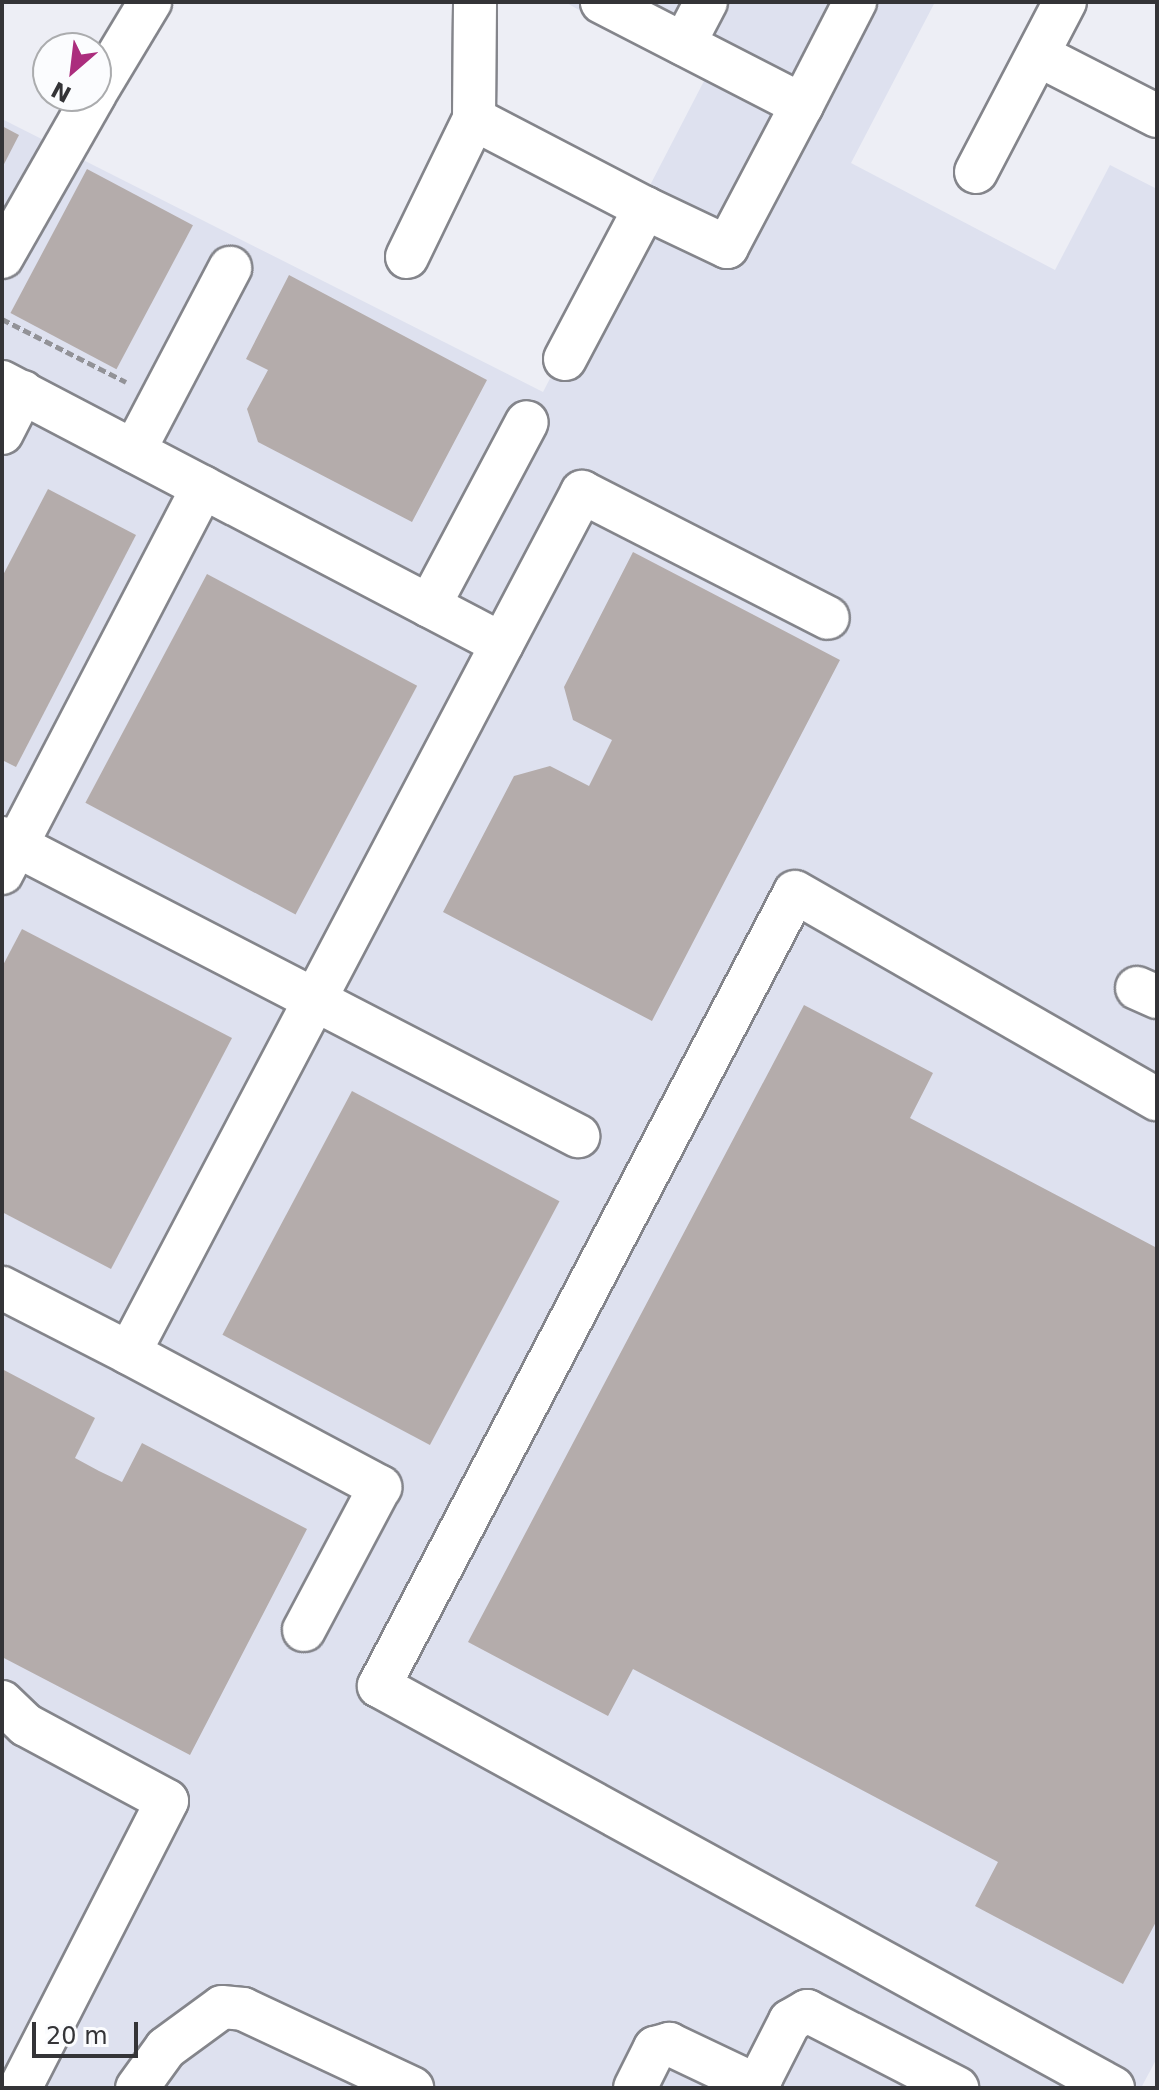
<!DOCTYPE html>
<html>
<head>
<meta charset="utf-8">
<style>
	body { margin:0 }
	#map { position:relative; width:1159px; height:2090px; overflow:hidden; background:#edeef5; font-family:"DejaVu Sans",sans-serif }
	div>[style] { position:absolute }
	.built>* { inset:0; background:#dee1ef }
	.building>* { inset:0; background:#b4acab; transform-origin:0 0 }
	.path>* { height:5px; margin-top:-2.5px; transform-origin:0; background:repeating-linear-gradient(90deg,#929297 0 8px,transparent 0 12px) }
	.roads { filter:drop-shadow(2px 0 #84858b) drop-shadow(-2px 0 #84858b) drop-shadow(0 2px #84858b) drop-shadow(0 -2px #84858b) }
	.minor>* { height:42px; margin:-21px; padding:0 21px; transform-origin:21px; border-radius:21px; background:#fff }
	span { translate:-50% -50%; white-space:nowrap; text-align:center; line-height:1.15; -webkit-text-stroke:6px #fbfcfe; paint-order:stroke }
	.frame { position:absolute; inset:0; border:4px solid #343437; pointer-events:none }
	.north { position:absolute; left:32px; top:32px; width:80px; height:80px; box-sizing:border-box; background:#fbfcfe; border:2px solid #abacae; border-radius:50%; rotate:208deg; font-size:22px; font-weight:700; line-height:32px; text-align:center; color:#343437 }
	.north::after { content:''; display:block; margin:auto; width:28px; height:36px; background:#ab2d7d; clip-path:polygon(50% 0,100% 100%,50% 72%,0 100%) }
	.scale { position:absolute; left:32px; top:2022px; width:106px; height:36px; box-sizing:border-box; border:4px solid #343437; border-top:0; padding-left:10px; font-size:24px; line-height:28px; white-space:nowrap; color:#343437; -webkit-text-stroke:6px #fbfcfe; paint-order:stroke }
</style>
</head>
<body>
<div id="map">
	<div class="built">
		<div style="clip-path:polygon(565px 2px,935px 2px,851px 163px,1055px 270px,1110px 165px,1157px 189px,1157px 2058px,1141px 2088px,2px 2088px,2px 119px,543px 392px,704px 81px)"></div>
	</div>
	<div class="building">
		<div style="clip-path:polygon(2px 126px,19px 135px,2px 168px)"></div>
		<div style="left:87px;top:169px;width:120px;height:163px;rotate:28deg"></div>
		<div style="clip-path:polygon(289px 275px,487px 380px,412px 522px,258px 442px,247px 409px,268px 370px,246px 359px)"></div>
		<div style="clip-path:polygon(48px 489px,136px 535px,16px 767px,2px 760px,2px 577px)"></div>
		<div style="clip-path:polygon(633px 552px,840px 660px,652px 1021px,443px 912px,514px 776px,550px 766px,589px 786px,612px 740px,573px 720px,564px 687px)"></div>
		<div style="left:207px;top:574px;width:238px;height:259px;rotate:28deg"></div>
		<div style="clip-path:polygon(22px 929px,232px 1038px,111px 1269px,2px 1212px,2px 967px)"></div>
		<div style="clip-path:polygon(804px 1005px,933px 1073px,910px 1118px,1157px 1248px,1157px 1920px,1123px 1984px,975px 1906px,998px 1862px,633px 1669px,608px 1716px,468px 1642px)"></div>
		<div style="left:352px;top:1091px;width:235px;height:276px;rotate:28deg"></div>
		<div style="clip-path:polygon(2px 1369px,95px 1418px,75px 1458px,99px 1471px,122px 1482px,142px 1443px,307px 1529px,190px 1755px,2px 1657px)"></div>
	</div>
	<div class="path">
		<div style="left:2px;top:319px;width:139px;rotate:26.9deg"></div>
	</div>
	<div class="roads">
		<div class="minor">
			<div style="left:684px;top:44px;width:47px;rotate:-62.4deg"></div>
			<div style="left:1038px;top:55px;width:134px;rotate:27.1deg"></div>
			<div style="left:96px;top:92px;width:105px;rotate:-59deg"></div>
			<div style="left:802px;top:105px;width:116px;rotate:-62.8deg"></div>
			<div style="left:474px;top:119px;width:117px;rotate:-89.5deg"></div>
			<div style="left:976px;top:172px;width:192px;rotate:-62.4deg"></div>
			<div style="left:2px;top:257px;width:185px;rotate:-60.3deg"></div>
			<div style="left:407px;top:257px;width:153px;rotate:-64.1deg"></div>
			<div style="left:474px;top:119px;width:193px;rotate:27.5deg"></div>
			<div style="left:565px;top:359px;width:171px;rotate:-62.1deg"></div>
			<div style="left:645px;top:208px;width:91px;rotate:25.4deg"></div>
			<div style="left:727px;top:247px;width:161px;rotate:-62.2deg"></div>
			<div style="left:802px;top:105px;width:225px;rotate:-152.8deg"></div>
			<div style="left:2px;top:382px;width:564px;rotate:27.65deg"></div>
			<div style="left:502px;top:644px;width:801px;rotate:117.75deg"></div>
			<div style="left:129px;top:1353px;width:143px;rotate:-152.9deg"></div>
			<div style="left:2px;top:433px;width:46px;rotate:-62.9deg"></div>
			<div style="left:134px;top:451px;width:207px;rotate:-62.3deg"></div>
			<div style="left:429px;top:606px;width:208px;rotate:-62deg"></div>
			<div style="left:502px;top:644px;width:172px;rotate:-62.2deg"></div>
			<div style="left:582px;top:492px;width:276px;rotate:27.1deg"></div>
			<div style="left:2px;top:838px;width:649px;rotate:27.36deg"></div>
			<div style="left:2px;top:873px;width:435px;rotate:-62.5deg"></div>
			<div style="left:1137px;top:988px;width:22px;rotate:24deg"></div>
			<div style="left:129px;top:1353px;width:285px;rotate:28.1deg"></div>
			<div style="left:380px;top:1487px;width:162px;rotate:118deg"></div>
			<div style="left:2px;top:1702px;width:33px;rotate:44deg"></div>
			<div style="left:26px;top:1725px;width:160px;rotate:28.3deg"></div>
			<div style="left:167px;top:1801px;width:322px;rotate:117.1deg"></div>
			<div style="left:137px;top:2088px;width:49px;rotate:-54.1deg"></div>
			<div style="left:166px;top:2048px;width:69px;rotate:-36.2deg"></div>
			<div style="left:222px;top:2007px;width:21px;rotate:5deg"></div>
			<div style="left:243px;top:2009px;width:187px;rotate:25.1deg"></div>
			<div style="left:635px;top:2088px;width:45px;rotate:-63.4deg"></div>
			<div style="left:655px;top:2048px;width:15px;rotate:-16deg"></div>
			<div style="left:669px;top:2044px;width:91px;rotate:25.4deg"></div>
			<div style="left:751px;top:2083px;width:13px;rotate:-32deg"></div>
			<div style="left:762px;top:2076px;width:62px;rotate:-63deg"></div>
			<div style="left:790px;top:2021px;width:20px;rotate:-30deg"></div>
			<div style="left:807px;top:2011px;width:169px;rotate:27.2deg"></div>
			<div style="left:1113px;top:2088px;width:837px;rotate:-151.29deg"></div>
			<div style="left:379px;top:1686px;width:896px;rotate:-62.35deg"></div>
			<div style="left:795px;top:892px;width:417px;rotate:29.8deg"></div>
		</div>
	</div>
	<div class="frame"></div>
	<div class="north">N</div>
	<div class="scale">20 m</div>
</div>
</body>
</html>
